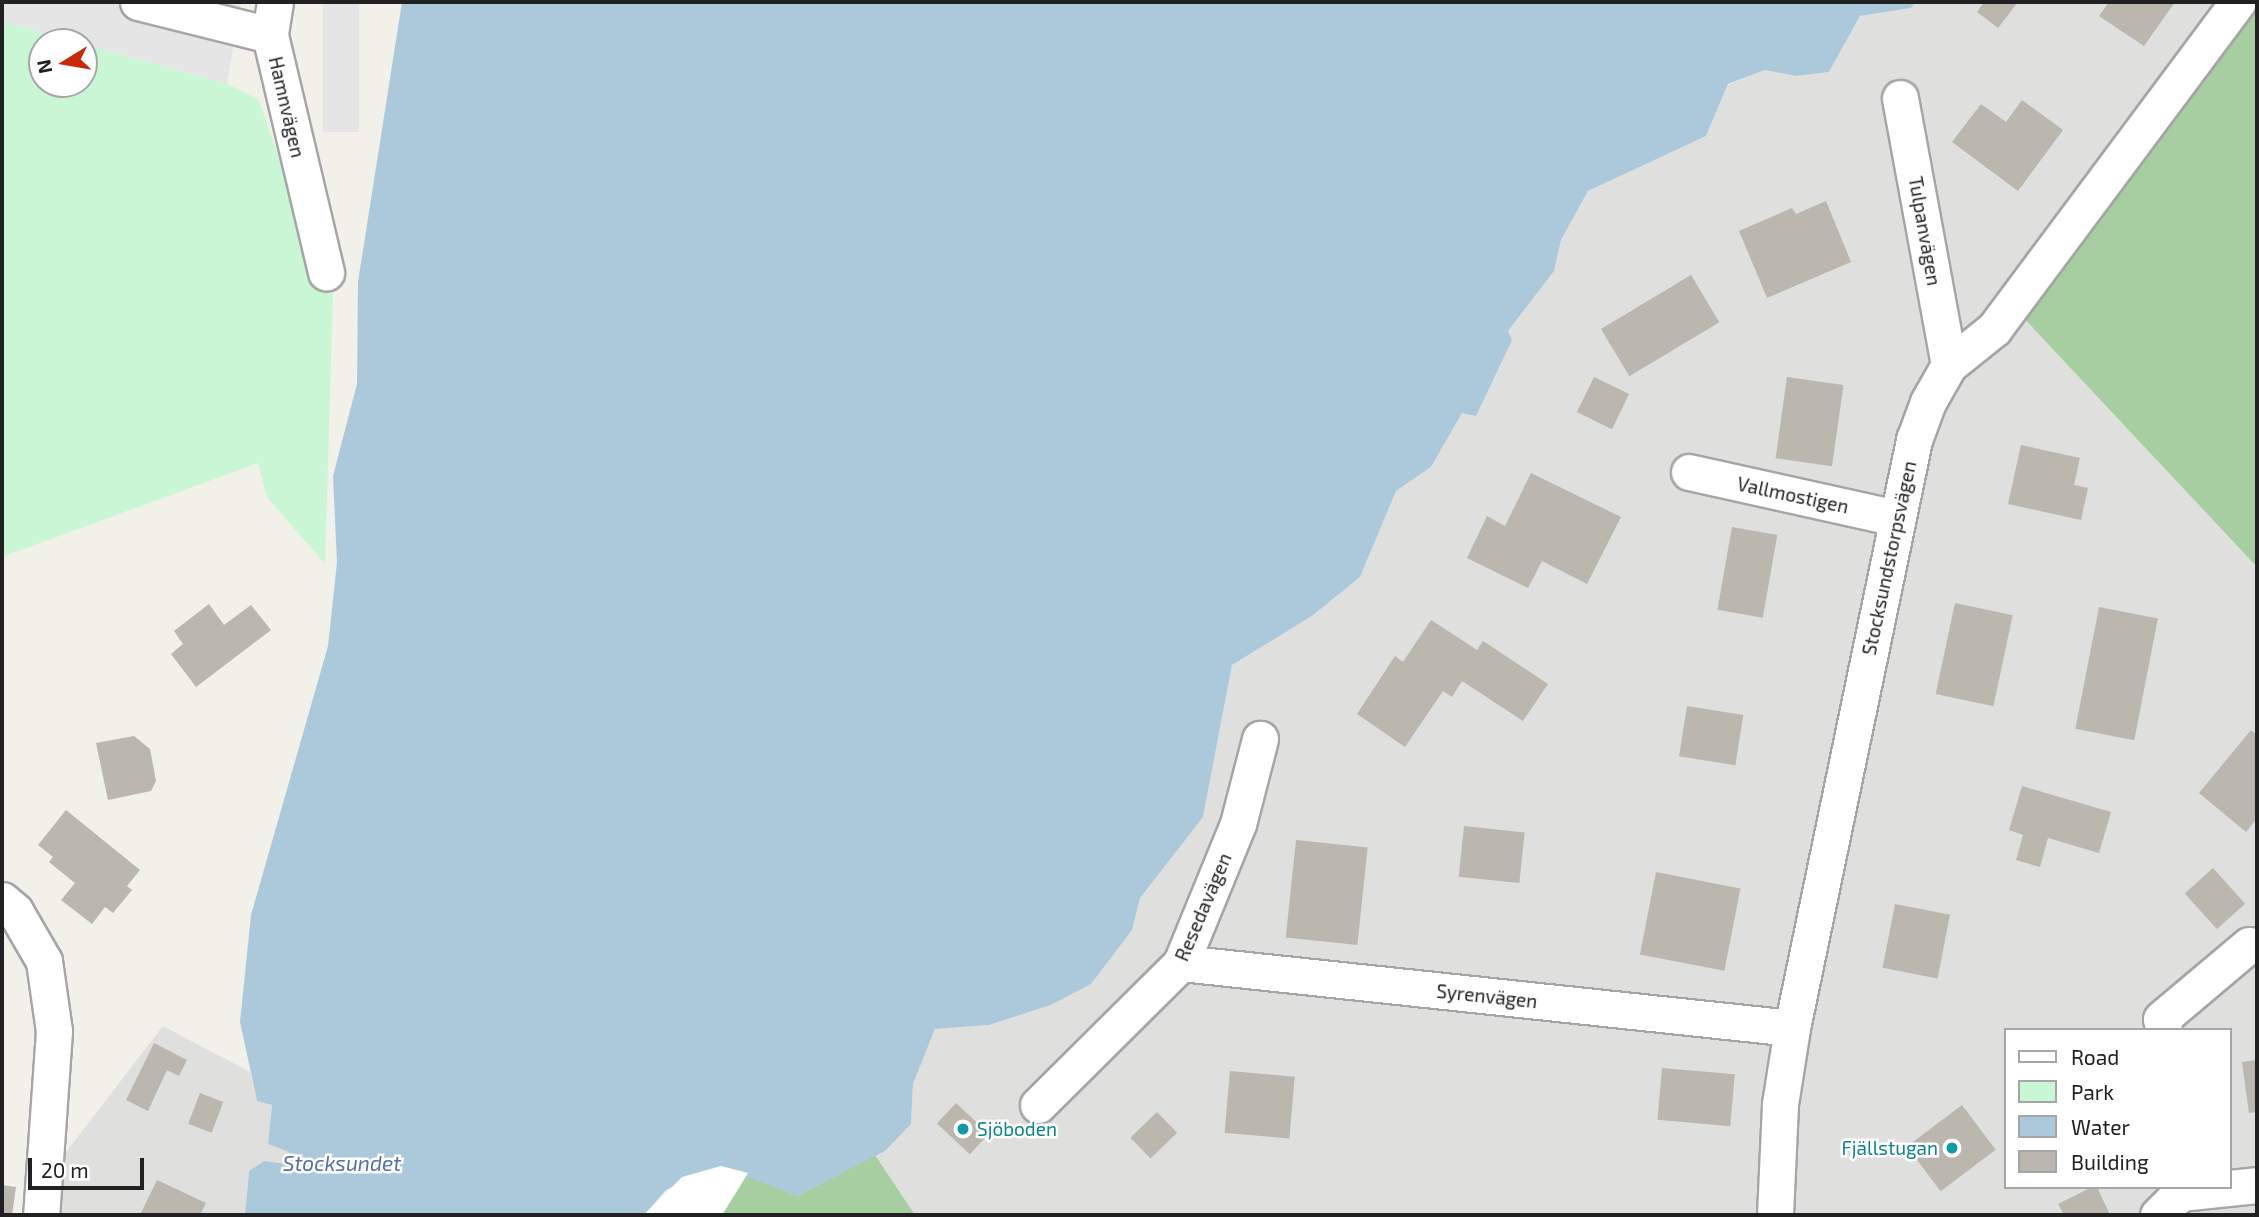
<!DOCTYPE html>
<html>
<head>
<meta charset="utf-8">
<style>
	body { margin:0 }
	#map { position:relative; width:2259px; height:1217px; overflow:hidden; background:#f1f0e9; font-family:"Exo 2",sans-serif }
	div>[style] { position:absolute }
	.residential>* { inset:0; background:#dfdfde }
	.forest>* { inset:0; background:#a6cea0 }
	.park>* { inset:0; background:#c9f7d5 }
	.parking>* { inset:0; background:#e5e5e5; transform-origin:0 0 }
	.water>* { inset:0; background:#acc9dc }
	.pier>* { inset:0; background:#fff }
	.building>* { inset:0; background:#bbb6ae; transform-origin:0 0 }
	.roads { filter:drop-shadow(2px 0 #a5a5a5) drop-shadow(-2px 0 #a5a5a5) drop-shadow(0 2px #a5a5a5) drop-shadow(0 -2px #a5a5a5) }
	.street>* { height:35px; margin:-17.5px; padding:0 17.5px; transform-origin:17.5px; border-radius:17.5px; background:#fff }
	.dots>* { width:19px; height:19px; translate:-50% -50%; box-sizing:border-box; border:4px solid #fff; border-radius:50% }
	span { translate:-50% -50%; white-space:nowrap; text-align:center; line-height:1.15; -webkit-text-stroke:5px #fff; paint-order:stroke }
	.street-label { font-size:19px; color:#212121 }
	.culture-label { font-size:19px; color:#0d838f }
	.left { translate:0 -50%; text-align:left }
	.right { translate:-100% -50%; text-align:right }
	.water-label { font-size:21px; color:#5170ad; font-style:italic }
	.frame { position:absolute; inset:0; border:4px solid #212121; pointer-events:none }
	.legend { position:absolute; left:2004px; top:1028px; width:228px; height:161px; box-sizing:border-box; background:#fff; border:2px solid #a6a6a6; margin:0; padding:9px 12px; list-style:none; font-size:21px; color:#212121 }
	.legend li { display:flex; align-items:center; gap:14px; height:35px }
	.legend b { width:35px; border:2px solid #a6a6a6 }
	.north { position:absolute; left:28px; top:28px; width:70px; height:70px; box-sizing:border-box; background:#fff; border:2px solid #a6a6a6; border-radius:50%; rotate:259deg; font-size:19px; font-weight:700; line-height:28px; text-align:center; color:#212121 }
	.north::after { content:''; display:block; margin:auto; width:24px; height:32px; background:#c8290b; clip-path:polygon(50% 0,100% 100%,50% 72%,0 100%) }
	.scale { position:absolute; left:28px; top:1158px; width:116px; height:32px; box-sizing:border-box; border:4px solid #212121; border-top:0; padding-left:9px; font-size:21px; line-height:24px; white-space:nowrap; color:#212121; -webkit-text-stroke:5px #fff; paint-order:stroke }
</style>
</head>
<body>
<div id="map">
	<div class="residential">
		<div style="clip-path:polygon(evenodd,1916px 2px,2257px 2px,2018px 312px,2257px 567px,2257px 1215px,915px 1215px,875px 1155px,911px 1124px,913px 1084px,935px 1029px,989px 1025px,1051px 1005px,1091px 984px,1131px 930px,1140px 898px,1160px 868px,1203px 817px,1232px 665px,1312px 616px,1360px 577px,1396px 491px,1431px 467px,1508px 331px,1554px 271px,1561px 240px,1588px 191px,1706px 136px,1728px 85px,1765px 70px,1796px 76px,1829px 72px,1860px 16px,1911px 8px,1916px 2px,2005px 1030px,2229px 1030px,2229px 1187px,2005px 1187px,2005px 1030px)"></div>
		<div style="clip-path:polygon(163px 1026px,250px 1072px,257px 1101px,272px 1105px,268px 1144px,289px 1152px,287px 1164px,264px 1161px,249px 1171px,245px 1215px,56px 1215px,66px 1152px)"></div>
	</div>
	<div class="forest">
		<div style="clip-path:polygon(2257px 6px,2257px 567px,2018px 312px)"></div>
		<div style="clip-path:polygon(875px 1155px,915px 1215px,722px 1215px,748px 1173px,797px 1196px)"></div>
	</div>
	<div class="park">
		<div style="clip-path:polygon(2px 21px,76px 42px,42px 42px,42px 84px,84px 84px,84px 44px,227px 84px,259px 100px,319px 273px,333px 293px,325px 564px,267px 497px,258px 463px,2px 557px)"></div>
	</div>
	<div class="parking">
		<div style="clip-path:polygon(2px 2px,241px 2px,227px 84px,2px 21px)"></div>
		<div style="left:323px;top:2px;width:36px;height:130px"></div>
	</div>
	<div class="water">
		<div style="clip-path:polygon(402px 2px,1916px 2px,1911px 8px,1860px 16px,1829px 72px,1796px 76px,1765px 70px,1728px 84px,1706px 136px,1588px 191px,1561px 240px,1554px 271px,1508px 331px,1512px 340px,1476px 416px,1462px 413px,1431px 467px,1396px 491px,1360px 577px,1312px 616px,1232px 665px,1203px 817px,1140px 898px,1132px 930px,1091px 984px,1051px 1005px,989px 1025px,935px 1029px,913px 1084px,911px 1124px,885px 1151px,797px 1196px,720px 1166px,666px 1190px,644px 1215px,245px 1215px,249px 1171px,264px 1161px,287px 1164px,289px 1152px,268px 1144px,272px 1105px,257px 1101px,240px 1022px,251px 915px,328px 646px,337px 562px,333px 476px,357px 384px,358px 282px)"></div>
	</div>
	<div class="pier">
		<div style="clip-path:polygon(721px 1166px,748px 1173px,722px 1215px,644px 1215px,682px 1177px)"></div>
	</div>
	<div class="building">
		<div style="clip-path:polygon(1984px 2px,2018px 2px,1998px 28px,1977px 12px)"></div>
		<div style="clip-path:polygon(2109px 2px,2175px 2px,2144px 46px,2099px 16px)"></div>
		<div style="clip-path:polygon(2022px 100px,2063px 130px,2018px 191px,1952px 142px,1981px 104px,2006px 122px)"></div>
		<div style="clip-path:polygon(1826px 201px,1851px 262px,1767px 298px,1739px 231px,1792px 208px,1796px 214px)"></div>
		<div style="left:1691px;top:275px;width:55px;height:105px;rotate:59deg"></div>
		<div style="left:1594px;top:377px;width:39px;height:39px;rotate:26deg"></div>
		<div style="left:1787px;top:377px;width:57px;height:82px;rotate:8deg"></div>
		<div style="clip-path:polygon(2021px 445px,2080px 458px,2074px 485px,2088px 488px,2081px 520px,2008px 504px)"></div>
		<div style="clip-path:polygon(1531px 473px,1621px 517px,1587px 584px,1542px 561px,1528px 588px,1467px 558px,1487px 516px,1505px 526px)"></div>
		<div style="left:1732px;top:527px;width:46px;height:84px;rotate:10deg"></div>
		<div style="left:1955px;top:603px;width:59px;height:93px;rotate:12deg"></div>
		<div style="clip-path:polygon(209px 604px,224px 625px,251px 605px,271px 630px,196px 687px,171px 654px,183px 644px,174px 631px)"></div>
		<div style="left:2099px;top:607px;width:60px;height:124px;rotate:11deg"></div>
		<div style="clip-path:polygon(1431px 620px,1477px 650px,1483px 641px,1548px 684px,1523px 721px,1462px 681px,1452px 697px,1443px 691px,1405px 747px,1357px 714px,1395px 656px,1403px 662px)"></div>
		<div style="left:1687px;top:706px;width:57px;height:51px;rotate:9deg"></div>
		<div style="clip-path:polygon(2251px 730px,2257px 735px,2257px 818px,2246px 832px,2199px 793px)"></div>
		<div style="clip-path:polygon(134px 736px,150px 749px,156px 781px,151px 791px,108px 800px,96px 743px)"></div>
		<div style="clip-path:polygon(2022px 786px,2111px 812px,2099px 853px,2048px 838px,2040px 867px,2016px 860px,2023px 835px,2009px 830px)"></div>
		<div style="clip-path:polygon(66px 810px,140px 870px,127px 886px,132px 890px,113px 913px,105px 907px,92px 924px,61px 900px,75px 883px,49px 862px,53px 857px,38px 845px)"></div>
		<div style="left:1464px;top:826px;width:61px;height:51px;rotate:6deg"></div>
		<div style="left:1296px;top:840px;width:72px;height:98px;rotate:6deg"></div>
		<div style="left:2213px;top:868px;width:48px;height:38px;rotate:48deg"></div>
		<div style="left:1656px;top:872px;width:86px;height:84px;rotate:11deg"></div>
		<div style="left:1895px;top:904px;width:56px;height:65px;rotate:11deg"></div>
		<div style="clip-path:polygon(154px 1043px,187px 1060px,179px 1076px,167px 1070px,148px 1111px,126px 1100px)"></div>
		<div style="clip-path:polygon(2257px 1060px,2257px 1112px,2249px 1113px,2242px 1062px)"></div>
		<div style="left:1662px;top:1068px;width:73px;height:52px;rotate:5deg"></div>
		<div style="left:1230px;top:1071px;width:65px;height:62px;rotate:5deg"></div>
		<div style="left:200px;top:1093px;width:25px;height:33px;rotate:21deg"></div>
		<div style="left:956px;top:1103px;width:45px;height:28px;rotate:43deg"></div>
		<div style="left:1962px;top:1105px;width:56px;height:69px;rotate:53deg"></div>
		<div style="left:1157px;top:1112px;width:29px;height:37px;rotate:46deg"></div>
		<div style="clip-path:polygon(157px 1180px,206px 1203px,200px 1215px,140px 1215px)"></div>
		<div style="clip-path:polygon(2px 1185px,16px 1187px,12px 1215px,2px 1215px)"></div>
		<div style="clip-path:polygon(2092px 1187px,2097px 1187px,2110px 1215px,2064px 1215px,2058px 1204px)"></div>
	</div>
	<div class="roads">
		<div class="street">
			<div style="left:138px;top:2px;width:136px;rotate:14deg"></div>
			<div style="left:275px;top:2px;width:33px;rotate:99deg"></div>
			<div style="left:270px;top:35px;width:244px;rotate:76.7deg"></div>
			<div style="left:1900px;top:98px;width:271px;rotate:79.6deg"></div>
			<div style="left:1689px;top:472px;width:213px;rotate:12.5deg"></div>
			<div style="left:2px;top:900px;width:17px;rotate:40deg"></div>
			<div style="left:15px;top:911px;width:58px;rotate:59.9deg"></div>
			<div style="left:44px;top:961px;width:71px;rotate:81.9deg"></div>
			<div style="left:54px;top:1031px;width:184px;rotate:94deg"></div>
			<div style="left:1181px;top:963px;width:614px;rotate:6.07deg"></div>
			<div style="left:2164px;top:1030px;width:11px;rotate:-105deg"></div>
			<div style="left:2161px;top:1019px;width:115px;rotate:-40.1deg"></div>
			<div style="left:1038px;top:1105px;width:202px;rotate:-44.8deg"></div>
			<div style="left:1181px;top:963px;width:150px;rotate:-67.7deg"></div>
			<div style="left:1238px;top:824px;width:88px;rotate:-75.5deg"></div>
			<div style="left:2180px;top:1193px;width:77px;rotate:-5.9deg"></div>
			<div style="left:1775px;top:1215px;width:111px;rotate:-87.4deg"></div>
			<div style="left:1780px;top:1104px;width:77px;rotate:-81deg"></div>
			<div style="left:1792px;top:1028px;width:601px;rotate:-78.28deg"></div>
			<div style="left:1914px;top:440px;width:40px;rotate:-69.8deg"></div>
			<div style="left:1928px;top:402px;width:43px;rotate:-60.4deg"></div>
			<div style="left:1949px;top:365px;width:58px;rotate:-38.7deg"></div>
			<div style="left:1994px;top:329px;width:408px;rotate:-53.3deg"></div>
			<div style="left:2158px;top:1215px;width:31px;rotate:-45deg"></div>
			<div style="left:2180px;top:1193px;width:6px;rotate:-90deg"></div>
		</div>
	</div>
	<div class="dots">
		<div style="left:963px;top:1129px;background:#0f9aa8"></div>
		<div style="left:1952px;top:1148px;background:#0f9aa8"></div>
	</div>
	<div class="street-label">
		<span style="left:287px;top:107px;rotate:77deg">Hamnvägen</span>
		<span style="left:1925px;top:231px;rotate:80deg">Tulpanvägen</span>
		<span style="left:1793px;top:495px;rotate:12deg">Vallmostigen</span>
		<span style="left:1889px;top:558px;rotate:-78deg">Stocksundstorpsvägen</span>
		<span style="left:1203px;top:907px;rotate:-67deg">Resedavägen</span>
		<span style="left:1487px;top:996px;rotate:6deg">Syrenvägen</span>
	</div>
	<div class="culture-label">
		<span class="left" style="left:977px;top:1129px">Sjöboden</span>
		<span class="right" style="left:1938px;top:1148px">Fjällstugan</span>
	</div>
	<div class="water-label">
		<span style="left:342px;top:1163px">Stocksundet</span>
	</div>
	<div class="frame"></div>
	<ul class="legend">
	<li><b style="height:9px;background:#fff"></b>Road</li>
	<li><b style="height:19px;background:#c9f7d5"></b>Park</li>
	<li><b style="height:19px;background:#acc9dc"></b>Water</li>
	<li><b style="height:19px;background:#bbb6ae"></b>Building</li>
	</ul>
	<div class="north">N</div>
	<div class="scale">20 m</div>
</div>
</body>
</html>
